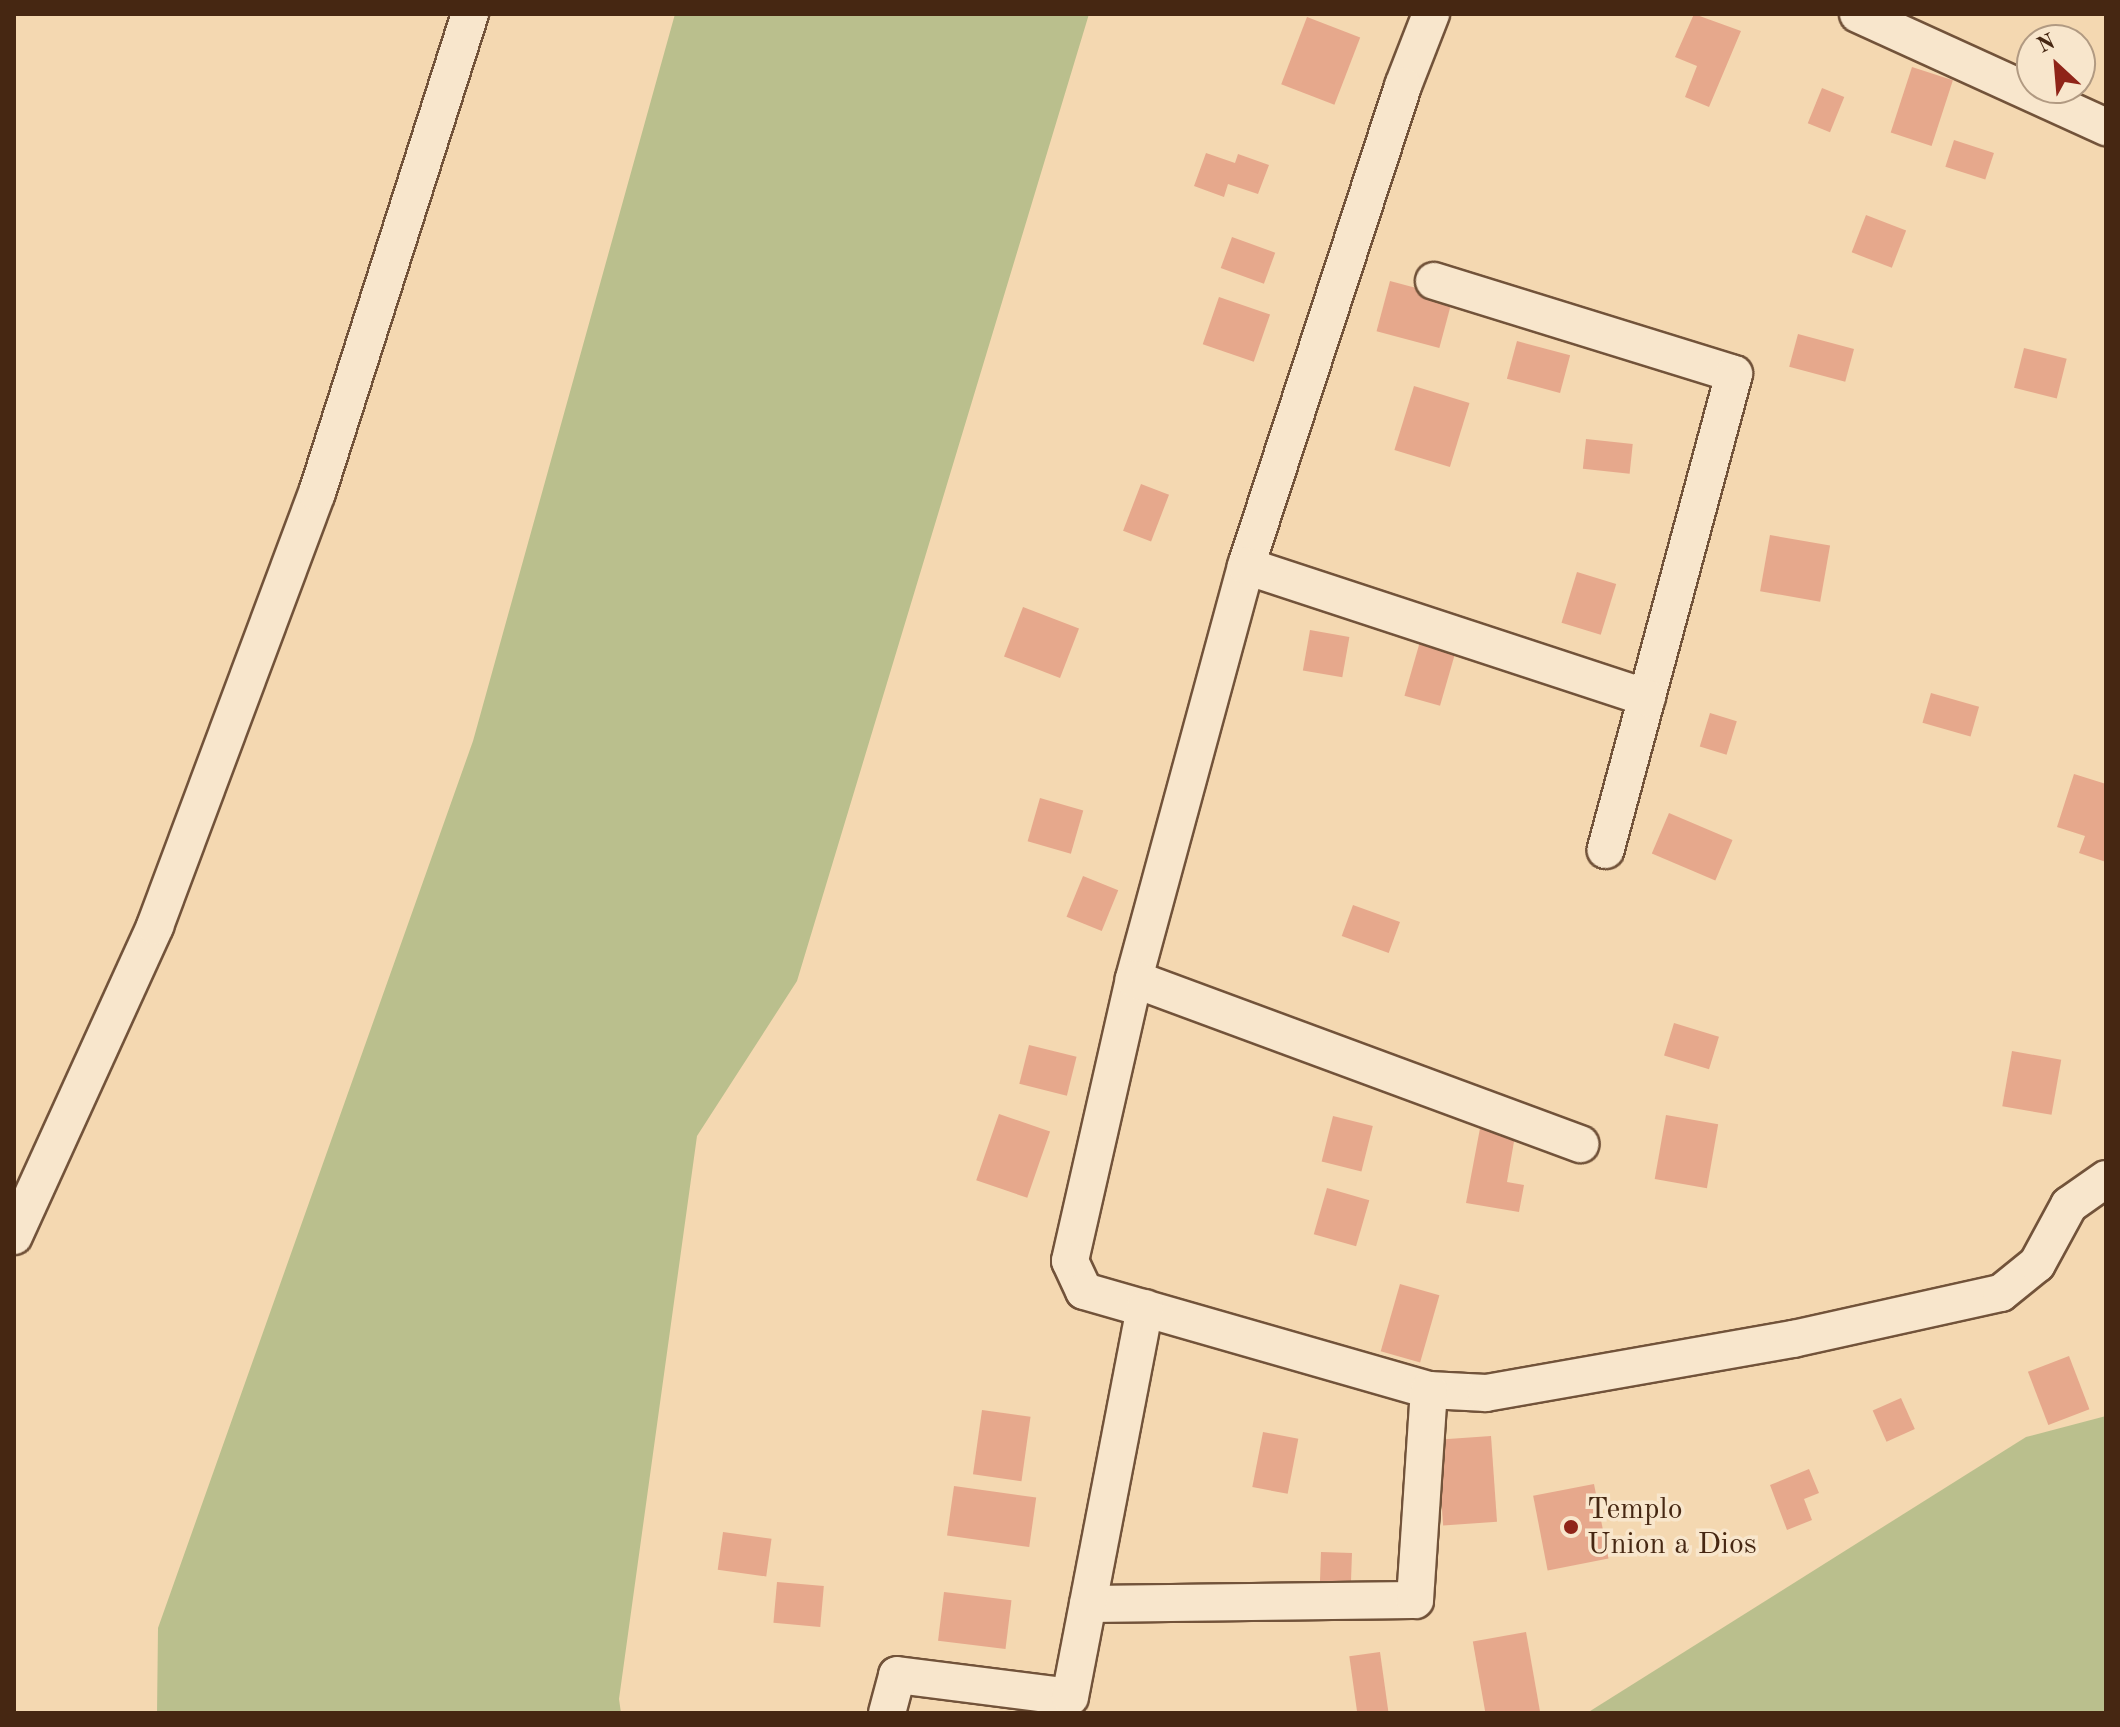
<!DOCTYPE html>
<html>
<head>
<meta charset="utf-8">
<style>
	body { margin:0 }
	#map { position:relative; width:2120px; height:1727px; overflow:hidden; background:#f4d8b1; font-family:"Old Standard TT",serif }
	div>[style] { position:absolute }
	.green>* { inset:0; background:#babf8d }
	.building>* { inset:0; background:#e6a88c; transform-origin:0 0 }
	.roads { filter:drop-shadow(2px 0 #72533a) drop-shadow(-2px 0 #72533a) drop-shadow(0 2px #72533a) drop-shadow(0 -2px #72533a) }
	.minor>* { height:36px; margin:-18px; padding:0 18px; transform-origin:18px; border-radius:18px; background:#f8e6cc }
	.dots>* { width:22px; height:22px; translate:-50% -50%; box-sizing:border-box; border:4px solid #f8e6cc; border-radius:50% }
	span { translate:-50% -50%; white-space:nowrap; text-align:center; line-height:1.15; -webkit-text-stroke:7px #f8e6cc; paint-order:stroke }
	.poi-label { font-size:30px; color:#462712 }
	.left { translate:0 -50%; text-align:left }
	.frame { position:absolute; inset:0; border:16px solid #462712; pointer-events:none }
	.north { position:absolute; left:2016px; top:24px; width:80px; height:80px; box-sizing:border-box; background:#f8e6cc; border:2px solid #b19a82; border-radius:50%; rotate:334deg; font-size:22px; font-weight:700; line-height:32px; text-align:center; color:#462712 }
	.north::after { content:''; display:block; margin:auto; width:28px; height:36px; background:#8f2418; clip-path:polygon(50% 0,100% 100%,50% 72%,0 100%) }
</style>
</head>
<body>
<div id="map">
	<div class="green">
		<div style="clip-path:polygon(675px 14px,1089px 14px,797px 981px,697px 1136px,619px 1699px,621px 1713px,157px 1713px,158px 1628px,473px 741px)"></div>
		<div style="clip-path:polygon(2106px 1416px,2106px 1713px,1587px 1713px,2026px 1437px)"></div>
	</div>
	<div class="building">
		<div style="clip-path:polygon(1694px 14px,1741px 31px,1709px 107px,1685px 97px,1697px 66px,1675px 57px)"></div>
		<div style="left:1307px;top:17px;width:57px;height:72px;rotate:21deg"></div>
		<div style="left:1912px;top:67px;width:43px;height:69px;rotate:18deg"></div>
		<div style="left:1822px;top:88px;width:24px;height:38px;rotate:22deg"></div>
		<div style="left:1954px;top:140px;width:42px;height:28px;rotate:18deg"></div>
		<div style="clip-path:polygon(1206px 153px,1235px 163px,1238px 154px,1269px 165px,1258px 194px,1228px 184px,1224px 197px,1194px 186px)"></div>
		<div style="left:1866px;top:215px;width:43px;height:40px;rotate:21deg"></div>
		<div style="left:1232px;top:237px;width:46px;height:33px;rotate:20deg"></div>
		<div style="left:1390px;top:281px;width:65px;height:52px;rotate:15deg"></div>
		<div style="left:1219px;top:297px;width:54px;height:50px;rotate:19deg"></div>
		<div style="left:1798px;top:334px;width:58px;height:34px;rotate:15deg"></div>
		<div style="left:1517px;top:341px;width:55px;height:39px;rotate:15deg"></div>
		<div style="left:2024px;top:348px;width:44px;height:41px;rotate:14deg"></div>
		<div style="left:1414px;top:386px;width:58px;height:67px;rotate:17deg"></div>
		<div style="left:1586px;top:439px;width:47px;height:30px;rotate:6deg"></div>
		<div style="left:1141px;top:484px;width:30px;height:50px;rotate:21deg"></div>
		<div style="left:1770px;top:535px;width:61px;height:57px;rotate:10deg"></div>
		<div style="left:1577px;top:572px;width:41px;height:53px;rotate:17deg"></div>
		<div style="left:1023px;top:607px;width:60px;height:53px;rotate:21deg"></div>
		<div style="left:1310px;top:630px;width:40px;height:41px;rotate:10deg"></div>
		<div style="left:1421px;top:638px;width:37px;height:60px;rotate:16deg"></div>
		<div style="left:1931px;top:693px;width:50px;height:31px;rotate:16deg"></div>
		<div style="left:1710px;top:713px;width:28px;height:35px;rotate:17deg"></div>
		<div style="clip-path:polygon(2074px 774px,2106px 784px,2106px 862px,2079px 853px,2085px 836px,2057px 827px)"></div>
		<div style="left:1040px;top:798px;width:45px;height:45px;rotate:16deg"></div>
		<div style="left:1669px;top:813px;width:69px;height:44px;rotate:23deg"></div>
		<div style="left:1083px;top:876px;width:38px;height:44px;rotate:22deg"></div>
		<div style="left:1353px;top:905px;width:50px;height:33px;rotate:20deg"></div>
		<div style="left:1674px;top:1023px;width:47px;height:34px;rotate:17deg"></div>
		<div style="left:1029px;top:1045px;width:49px;height:40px;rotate:14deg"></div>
		<div style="left:2012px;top:1051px;width:50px;height:56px;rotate:10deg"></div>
		<div style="left:999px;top:1114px;width:54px;height:70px;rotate:19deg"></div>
		<div style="left:1666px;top:1115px;width:53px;height:65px;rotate:10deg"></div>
		<div style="left:1333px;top:1116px;width:41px;height:47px;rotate:14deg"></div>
		<div style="clip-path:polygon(1481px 1123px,1516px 1130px,1507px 1182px,1524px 1185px,1519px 1212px,1466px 1203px)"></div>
		<div style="left:1327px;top:1188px;width:44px;height:48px;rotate:16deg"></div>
		<div style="left:1400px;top:1284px;width:41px;height:70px;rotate:16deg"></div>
		<div style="left:2069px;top:1356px;width:57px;height:44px;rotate:69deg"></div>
		<div style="left:1901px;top:1398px;width:34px;height:31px;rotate:66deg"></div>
		<div style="left:982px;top:1410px;width:49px;height:65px;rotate:8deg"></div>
		<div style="left:1263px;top:1432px;width:36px;height:56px;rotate:11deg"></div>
		<div style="left:1491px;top:1436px;width:86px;height:54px;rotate:86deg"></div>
		<div style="clip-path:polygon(1809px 1469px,1819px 1493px,1804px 1499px,1812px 1520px,1787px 1530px,1770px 1485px)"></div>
		<div style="left:1594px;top:1484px;width:76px;height:62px;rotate:79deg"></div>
		<div style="left:954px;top:1486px;width:83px;height:50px;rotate:8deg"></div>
		<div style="left:723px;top:1532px;width:49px;height:38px;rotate:8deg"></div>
		<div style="left:1321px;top:1552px;width:31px;height:40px;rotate:2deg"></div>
		<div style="left:777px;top:1582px;width:47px;height:41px;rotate:5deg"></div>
		<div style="left:944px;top:1592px;width:68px;height:49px;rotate:7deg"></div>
		<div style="left:1526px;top:1632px;width:82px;height:54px;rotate:80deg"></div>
		<div style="left:1380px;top:1652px;width:62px;height:31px;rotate:82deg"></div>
	</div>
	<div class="roads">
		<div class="minor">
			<div style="left:1431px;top:14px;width:77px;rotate:111.3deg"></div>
			<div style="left:1403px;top:86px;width:505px;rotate:108.11deg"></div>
			<div style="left:1246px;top:566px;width:428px;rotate:105.2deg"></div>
			<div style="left:1134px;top:979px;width:289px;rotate:102.8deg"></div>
			<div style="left:1070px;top:1261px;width:33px;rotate:65deg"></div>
			<div style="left:1084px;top:1291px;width:359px;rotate:16deg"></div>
			<div style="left:1429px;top:1390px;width:57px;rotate:3deg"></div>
			<div style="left:1486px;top:1393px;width:312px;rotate:-10deg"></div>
			<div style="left:1793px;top:1339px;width:213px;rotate:-12.5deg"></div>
			<div style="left:2001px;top:1293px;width:46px;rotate:-38.9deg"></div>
			<div style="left:2037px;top:1264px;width:67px;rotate:-61.5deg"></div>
			<div style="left:2069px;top:1205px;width:45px;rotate:-35.1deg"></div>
			<div style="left:1858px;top:14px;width:273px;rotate:24.5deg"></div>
			<div style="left:1434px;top:281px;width:314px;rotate:17.2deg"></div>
			<div style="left:1734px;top:374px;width:493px;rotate:105.1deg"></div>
			<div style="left:1246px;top:566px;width:422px;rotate:18.2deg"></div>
			<div style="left:1134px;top:979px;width:476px;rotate:20.3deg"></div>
			<div style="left:14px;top:1236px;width:341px;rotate:-65.5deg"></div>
			<div style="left:155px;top:926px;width:462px;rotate:-69.5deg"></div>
			<div style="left:317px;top:493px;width:503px;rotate:-72.29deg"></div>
			<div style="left:1088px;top:1604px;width:327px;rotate:-0.7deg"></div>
			<div style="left:1415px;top:1600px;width:210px;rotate:-86.2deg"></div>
			<div style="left:887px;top:1713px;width:39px;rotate:-75deg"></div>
			<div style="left:897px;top:1675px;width:174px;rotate:7.2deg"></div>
			<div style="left:1070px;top:1697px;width:396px;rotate:-79.1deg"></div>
		</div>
	</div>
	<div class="dots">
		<div style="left:1571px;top:1527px;background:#8f2418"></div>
	</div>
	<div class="poi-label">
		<span class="left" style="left:1587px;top:1527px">Templo<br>Union a Dios</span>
	</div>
	<div class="frame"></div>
	<div class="north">N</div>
</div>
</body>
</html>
